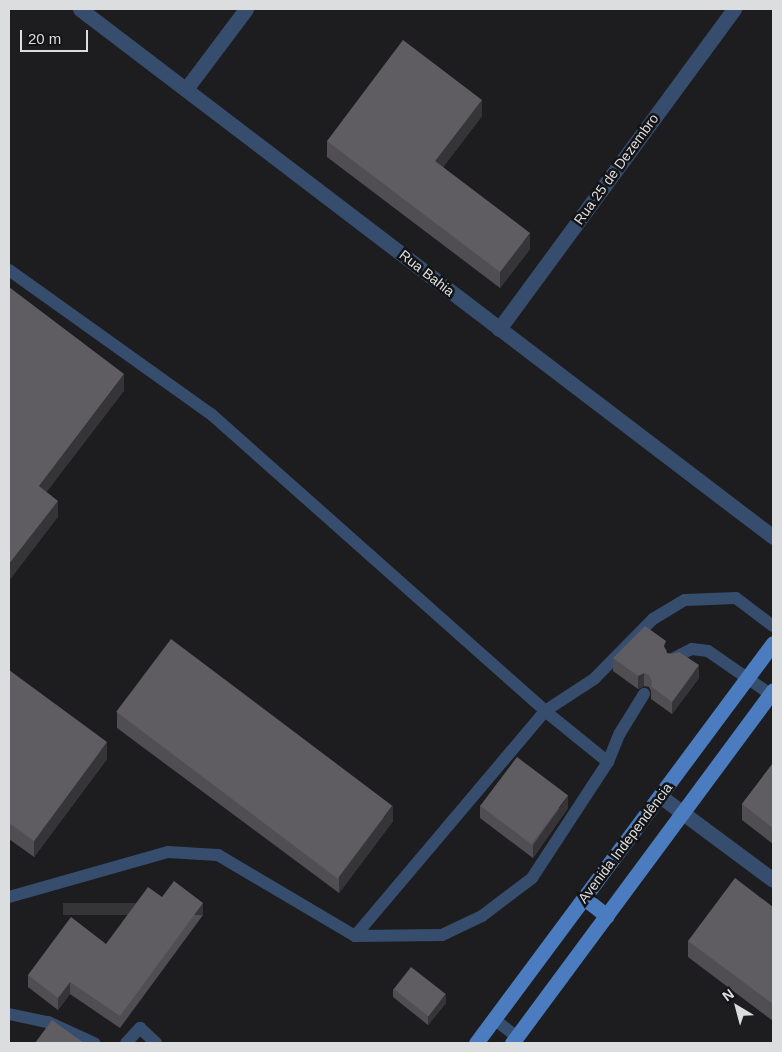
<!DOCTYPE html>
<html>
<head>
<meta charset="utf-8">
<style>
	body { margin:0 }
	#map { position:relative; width:782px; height:1052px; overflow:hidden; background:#1d1d20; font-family:Helvetica,sans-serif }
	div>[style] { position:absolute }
	.service>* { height:12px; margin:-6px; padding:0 6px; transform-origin:6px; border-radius:6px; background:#364d6e }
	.minor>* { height:15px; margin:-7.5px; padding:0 7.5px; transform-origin:7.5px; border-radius:7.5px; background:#364d6e }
	.primary>* { height:15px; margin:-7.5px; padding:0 7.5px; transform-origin:7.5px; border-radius:7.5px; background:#4b7cbf }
	.wall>* { inset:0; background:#504e52 }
	.shaded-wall>* { inset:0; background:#353437; transform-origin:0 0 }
	.building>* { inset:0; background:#5f5d61; transform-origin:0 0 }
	span { translate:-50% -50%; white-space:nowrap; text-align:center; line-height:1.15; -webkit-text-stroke:5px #141417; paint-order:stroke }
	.street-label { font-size:14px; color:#dcdddf }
	.frame { position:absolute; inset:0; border:10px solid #dcdddf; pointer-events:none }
	.north { position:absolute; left:712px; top:982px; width:50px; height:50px; -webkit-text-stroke:4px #141417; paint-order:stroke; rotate:323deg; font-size:14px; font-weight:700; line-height:20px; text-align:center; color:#dcdddf }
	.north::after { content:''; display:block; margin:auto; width:18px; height:22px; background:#dcdddf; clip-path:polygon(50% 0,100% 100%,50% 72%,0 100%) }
	.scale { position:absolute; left:20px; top:30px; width:68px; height:22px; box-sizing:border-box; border:2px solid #dcdddf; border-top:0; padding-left:6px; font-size:15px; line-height:18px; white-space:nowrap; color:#dcdddf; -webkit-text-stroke:4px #141417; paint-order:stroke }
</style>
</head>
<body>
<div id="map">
	<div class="service">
		<div style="left:9px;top:270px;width:248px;rotate:35.5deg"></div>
		<div style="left:211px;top:414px;width:447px;rotate:41.6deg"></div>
		<div style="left:545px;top:711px;width:81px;rotate:39deg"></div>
		<div style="left:672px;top:659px;width:22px;rotate:-27deg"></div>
		<div style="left:692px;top:649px;width:16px;rotate:7deg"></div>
		<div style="left:708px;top:651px;width:75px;rotate:34.7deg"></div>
		<div style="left:9px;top:897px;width:165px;rotate:-15.8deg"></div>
		<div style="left:168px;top:852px;width:50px;rotate:3.4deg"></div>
		<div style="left:218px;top:855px;width:159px;rotate:30.6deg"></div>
		<div style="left:355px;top:936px;width:87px;rotate:-0.7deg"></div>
		<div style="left:442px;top:935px;width:44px;rotate:-25.4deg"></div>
		<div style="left:482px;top:916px;width:63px;rotate:-37.2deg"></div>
		<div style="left:532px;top:878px;width:139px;rotate:-56.8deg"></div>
		<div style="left:608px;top:762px;width:31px;rotate:-68deg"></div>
		<div style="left:620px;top:733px;width:46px;rotate:-58.4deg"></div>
		<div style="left:355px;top:936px;width:294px;rotate:-49.8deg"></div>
		<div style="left:545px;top:711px;width:59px;rotate:-33.1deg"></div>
		<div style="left:594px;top:679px;width:84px;rotate:-45.5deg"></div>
		<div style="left:653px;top:619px;width:37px;rotate:-31deg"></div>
		<div style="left:685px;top:600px;width:51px;rotate:-2.2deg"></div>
		<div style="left:736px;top:598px;width:46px;rotate:37.1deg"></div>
		<div style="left:9px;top:1014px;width:40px;rotate:12deg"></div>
		<div style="left:48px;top:1022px;width:51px;rotate:24.5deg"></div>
		<div style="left:494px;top:1019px;width:29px;rotate:38deg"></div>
		<div style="left:126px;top:1043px;width:21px;rotate:-47deg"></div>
		<div style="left:140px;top:1028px;width:22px;rotate:43deg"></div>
	</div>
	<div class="minor">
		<div style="left:80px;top:9px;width:871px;rotate:37.3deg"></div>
		<div style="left:186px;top:89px;width:100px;rotate:-53.1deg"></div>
		<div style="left:499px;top:329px;width:397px;rotate:-53.7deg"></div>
		<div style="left:660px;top:796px;width:141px;rotate:36.6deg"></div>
	</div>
	<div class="primary">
		<div style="left:584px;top:898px;width:29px;rotate:38deg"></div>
		<div style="left:476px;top:1043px;width:498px;rotate:-53.4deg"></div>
		<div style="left:512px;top:1043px;width:439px;rotate:-53.5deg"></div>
	</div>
	<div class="wall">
		<div style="clip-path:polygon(482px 116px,443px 167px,530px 249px,500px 288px,327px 157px,327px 141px)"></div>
		<div style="clip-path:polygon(666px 649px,667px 653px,699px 678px,672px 714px,651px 699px,651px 691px,649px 687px,644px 686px,638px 689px,613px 671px,613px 658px)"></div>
		<div style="clip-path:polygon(9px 670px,107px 759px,34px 857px,9px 839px)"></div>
		<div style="clip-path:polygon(117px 712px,393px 821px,339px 893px,117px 728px)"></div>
		<div style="clip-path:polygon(773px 763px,773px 844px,742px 820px,742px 804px)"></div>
		<div style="clip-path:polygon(480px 805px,568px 808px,533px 858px,480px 818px)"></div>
		<div style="clip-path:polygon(162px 897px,203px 915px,120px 1028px,70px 994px,58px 1010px,28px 987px,28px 975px,106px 944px)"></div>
		<div style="clip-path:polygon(773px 907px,773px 1021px,688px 957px,688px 941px)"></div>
		<div style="clip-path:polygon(393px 989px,446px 1003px,428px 1025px,393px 997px)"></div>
	</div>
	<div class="shaded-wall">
		<div style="clip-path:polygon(482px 100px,482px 116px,435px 178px,435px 161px)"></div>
		<div style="clip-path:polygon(530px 233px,530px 249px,500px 288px,500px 272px)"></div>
		<div style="clip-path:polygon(124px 374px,124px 391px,39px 502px,39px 486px)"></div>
		<div style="clip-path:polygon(58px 501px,58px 517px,9px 581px,9px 564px)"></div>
		<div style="clip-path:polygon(699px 665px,699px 678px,672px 714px,672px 702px)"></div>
		<div style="clip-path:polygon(644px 673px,644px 686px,638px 689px,638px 676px)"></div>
		<div style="clip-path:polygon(107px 742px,107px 759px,34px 857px,34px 841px)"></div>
		<div style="clip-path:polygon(568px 796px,568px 808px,533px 858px,533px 845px)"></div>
		<div style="clip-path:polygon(393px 805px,393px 821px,339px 893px,339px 877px)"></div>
		<div style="left:203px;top:903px;width:12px;height:140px;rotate:90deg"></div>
		<div style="clip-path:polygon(70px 982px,70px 994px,58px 1010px,58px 998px)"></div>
		<div style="clip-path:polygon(446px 994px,446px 1003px,428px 1025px,428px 1016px)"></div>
	</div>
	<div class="building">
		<div style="clip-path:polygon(403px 40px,482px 100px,435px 161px,530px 233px,500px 272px,327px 141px)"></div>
		<div style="clip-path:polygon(9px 287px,124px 374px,39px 486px,58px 501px,9px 564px)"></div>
		<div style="clip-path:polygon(645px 626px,666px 641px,664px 646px,667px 653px,672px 654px,679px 652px,699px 665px,672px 702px,651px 686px,652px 681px,649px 675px,644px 673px,638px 676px,613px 658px)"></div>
		<div style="left:171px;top:639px;width:277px;height:91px;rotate:37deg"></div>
		<div style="clip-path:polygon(9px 670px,107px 742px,34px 841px,9px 823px)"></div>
		<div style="left:517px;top:757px;width:64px;height:61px;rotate:37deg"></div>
		<div style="clip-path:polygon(773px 763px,773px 828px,742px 804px)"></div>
		<div style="clip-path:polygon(735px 878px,773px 907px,773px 1004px,688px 941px)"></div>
		<div style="clip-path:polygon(174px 881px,203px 903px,120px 1016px,70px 982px,58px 998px,28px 975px,71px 917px,106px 944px,148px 887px,162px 897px)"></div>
		<div style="left:411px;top:967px;width:44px;height:28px;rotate:38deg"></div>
		<div style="clip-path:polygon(52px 1020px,84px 1043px,35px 1043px)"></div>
	</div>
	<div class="street-label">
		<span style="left:616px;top:169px;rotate:-54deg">Rua 25 de Dezembro</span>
		<span style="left:427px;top:273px;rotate:38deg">Rua Bahia</span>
		<span style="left:625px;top:843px;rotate:-53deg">Avenida Independência</span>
	</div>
	<div class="frame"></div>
	<div class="north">N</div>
	<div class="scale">20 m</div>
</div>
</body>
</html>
